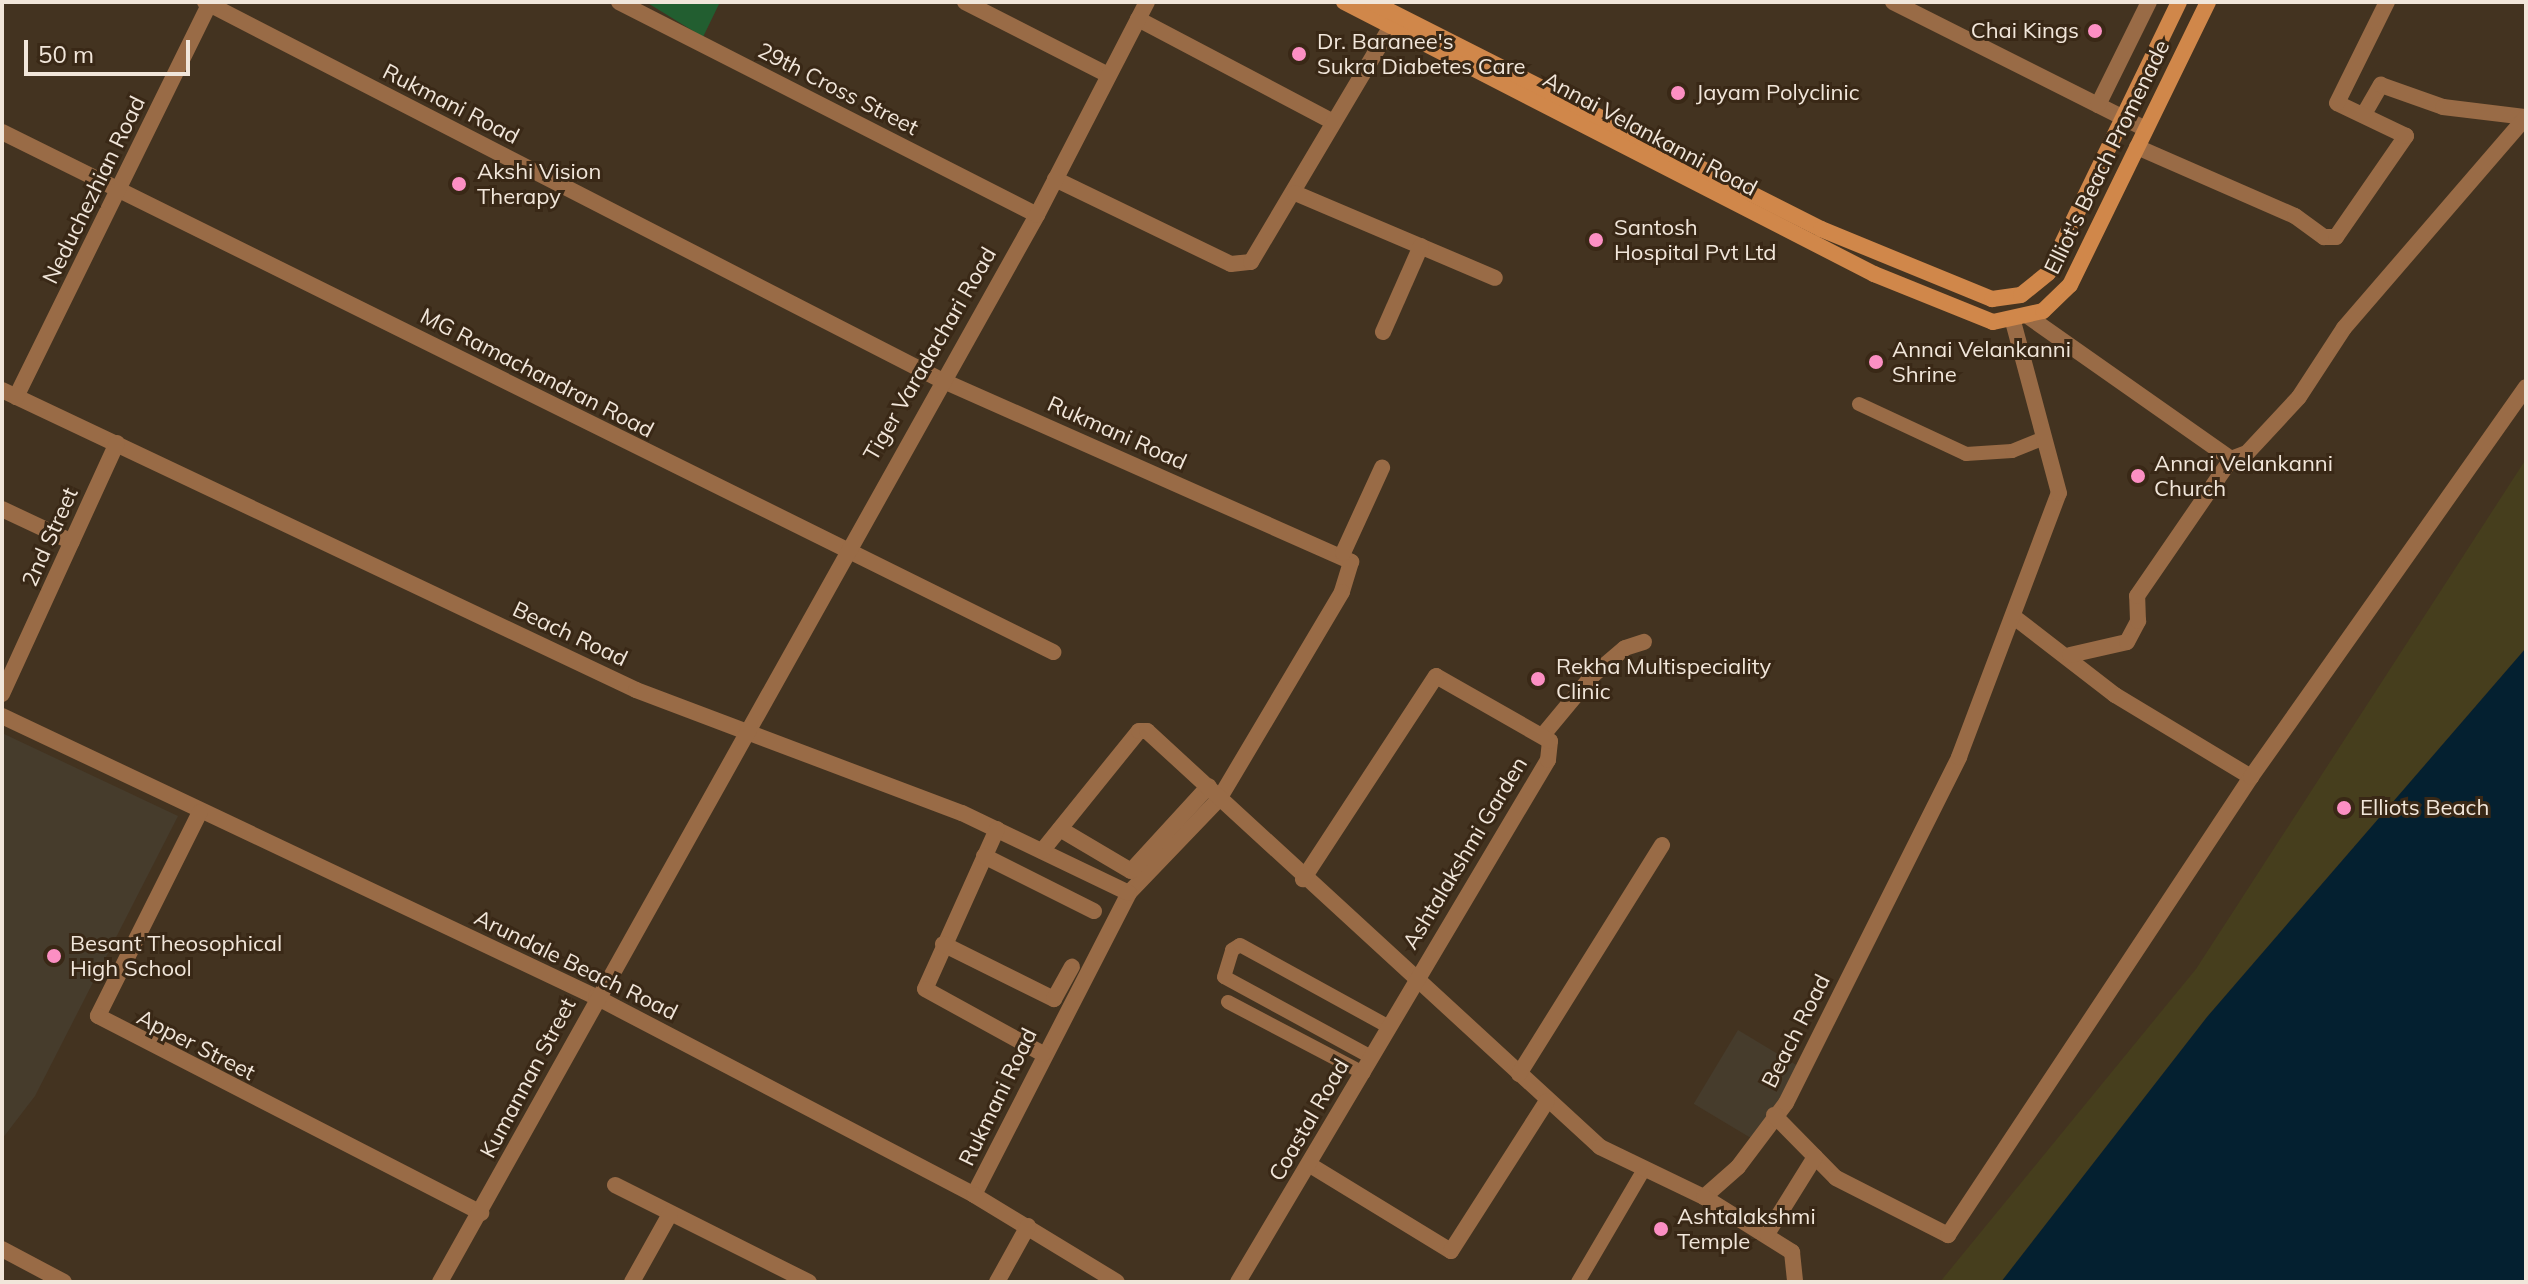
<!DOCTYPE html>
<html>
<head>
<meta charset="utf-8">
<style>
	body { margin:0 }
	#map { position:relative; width:2528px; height:1284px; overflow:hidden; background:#433320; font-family:Mulish,sans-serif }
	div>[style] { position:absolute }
	.education>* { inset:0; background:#463c2c; transform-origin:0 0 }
	.green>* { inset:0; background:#225e30 }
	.sand>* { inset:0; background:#463e1d }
	.water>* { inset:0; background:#042030 }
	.lane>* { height:14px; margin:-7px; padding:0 7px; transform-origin:7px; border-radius:7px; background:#996b46 }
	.street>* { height:16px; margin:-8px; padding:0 8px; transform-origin:8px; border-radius:8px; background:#996b46 }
	.secondary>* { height:16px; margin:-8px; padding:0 8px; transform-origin:8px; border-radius:8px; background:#d0874a }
	.dots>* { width:22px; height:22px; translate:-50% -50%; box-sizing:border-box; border:4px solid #392816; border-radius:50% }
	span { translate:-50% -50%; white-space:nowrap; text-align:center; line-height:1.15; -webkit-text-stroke:6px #392816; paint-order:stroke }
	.poi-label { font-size:22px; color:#f1e6da }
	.right { translate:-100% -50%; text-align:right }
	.left { translate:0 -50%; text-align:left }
	.street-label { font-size:22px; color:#f1e6da }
	.frame { position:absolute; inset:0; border:4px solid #f1e6da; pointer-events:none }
	.scale { position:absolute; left:24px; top:40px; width:166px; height:36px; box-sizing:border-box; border:4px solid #f1e6da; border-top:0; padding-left:10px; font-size:24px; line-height:28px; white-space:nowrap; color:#f1e6da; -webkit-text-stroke:6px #392816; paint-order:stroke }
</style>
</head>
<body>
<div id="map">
	<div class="education">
		<div style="clip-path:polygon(2px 733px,178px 816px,35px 1096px,2px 1139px)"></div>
		<div style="left:1738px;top:1030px;width:72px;height:86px;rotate:31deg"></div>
	</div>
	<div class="green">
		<div style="clip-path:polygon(646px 2px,720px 2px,703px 37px)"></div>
	</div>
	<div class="sand">
		<div style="clip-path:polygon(2526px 459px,2526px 648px,2207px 1017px,2001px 1282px,1940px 1282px,2196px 969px)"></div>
	</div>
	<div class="water">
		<div style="clip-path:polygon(2526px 648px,2526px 1282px,2001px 1282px,2207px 1017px)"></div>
	</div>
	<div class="lane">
		<div style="left:1859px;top:404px;width:118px;rotate:25deg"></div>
		<div style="left:1966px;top:454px;width:46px;rotate:-3.7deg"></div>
		<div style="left:2012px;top:451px;width:35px;rotate:-22deg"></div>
		<div style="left:1228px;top:1002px;width:153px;rotate:27.7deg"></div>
		<div style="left:1371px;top:1057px;width:167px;rotate:-151.4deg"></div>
		<div style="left:1224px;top:977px;width:28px;rotate:-73deg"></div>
		<div style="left:1232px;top:950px;width:9px;rotate:-32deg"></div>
		<div style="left:1240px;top:945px;width:170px;rotate:28.8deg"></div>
		<div style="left:1578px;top:1282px;width:126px;rotate:-59.6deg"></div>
	</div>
	<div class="street">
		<div style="left:205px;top:2px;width:825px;rotate:27.19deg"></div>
		<div style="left:939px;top:379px;width:451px;rotate:23.9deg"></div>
		<div style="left:1351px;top:562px;width:31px;rotate:107deg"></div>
		<div style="left:1342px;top:592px;width:241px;rotate:120.7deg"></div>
		<div style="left:1219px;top:799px;width:130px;rotate:133.8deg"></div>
		<div style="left:1129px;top:893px;width:339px;rotate:117.2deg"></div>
		<div style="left:619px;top:2px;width:469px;rotate:27deg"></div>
		<div style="left:965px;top:2px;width:161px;rotate:27deg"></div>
		<div style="left:1893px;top:2px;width:282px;rotate:26.7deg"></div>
		<div style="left:1138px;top:19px;width:221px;rotate:27.8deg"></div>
		<div style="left:2098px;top:105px;width:115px;rotate:-63.7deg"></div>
		<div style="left:2364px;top:114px;width:34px;rotate:-60deg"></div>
		<div style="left:2381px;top:85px;width:66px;rotate:19.5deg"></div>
		<div style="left:2443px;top:107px;width:84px;rotate:6.9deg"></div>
		<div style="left:2px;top:132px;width:1173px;rotate:26.32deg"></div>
		<div style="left:2137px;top:147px;width:172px;rotate:23.6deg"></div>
		<div style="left:2295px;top:216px;width:36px;rotate:36deg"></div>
		<div style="left:2324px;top:237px;width:12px"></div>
		<div style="left:2336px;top:237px;width:123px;rotate:-55.3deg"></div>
		<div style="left:2406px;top:136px;width:76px;rotate:-154.4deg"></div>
		<div style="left:2337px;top:103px;width:113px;rotate:-63.7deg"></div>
		<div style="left:1055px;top:179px;width:195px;rotate:25.8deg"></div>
		<div style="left:1231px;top:264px;width:20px;rotate:-6deg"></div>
		<div style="left:1251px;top:262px;width:286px;rotate:-59.3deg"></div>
		<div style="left:1295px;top:193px;width:217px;rotate:23deg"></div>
		<div style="left:2029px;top:317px;width:247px;rotate:35.1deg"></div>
		<div style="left:1383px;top:332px;width:94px;rotate:-66.2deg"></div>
		<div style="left:2px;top:390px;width:701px;rotate:25.32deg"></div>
		<div style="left:636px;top:690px;width:348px;rotate:20.7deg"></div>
		<div style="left:962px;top:813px;width:185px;rotate:25.6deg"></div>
		<div style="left:16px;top:397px;width:440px;rotate:-63.8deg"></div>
		<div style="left:2px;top:509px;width:77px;rotate:25.2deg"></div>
		<div style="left:1343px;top:553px;width:94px;rotate:-65.4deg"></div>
		<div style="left:2014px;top:617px;width:128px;rotate:37.7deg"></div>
		<div style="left:2115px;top:695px;width:159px;rotate:31.1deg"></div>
		<div style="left:2070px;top:655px;width:58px;rotate:-12.8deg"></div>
		<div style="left:2127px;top:642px;width:24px;rotate:-62deg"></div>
		<div style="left:2138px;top:621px;width:25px;rotate:-92deg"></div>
		<div style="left:2137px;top:596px;width:166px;rotate:-55.5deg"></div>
		<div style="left:2231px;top:459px;width:17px;rotate:-21deg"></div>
		<div style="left:2247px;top:453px;width:76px;rotate:-47.1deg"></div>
		<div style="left:2299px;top:397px;width:82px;rotate:-56.9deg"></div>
		<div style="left:2344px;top:328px;width:279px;rotate:-49.2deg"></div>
		<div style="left:2px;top:694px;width:276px;rotate:-65.4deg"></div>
		<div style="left:2px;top:716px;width:657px;rotate:25.32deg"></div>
		<div style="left:596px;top:997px;width:427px;rotate:27.6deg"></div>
		<div style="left:974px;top:1195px;width:167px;rotate:31.3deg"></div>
		<div style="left:1543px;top:735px;width:77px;rotate:-50.3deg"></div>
		<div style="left:1592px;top:676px;width:43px;rotate:-40.3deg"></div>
		<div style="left:1625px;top:648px;width:20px;rotate:-18deg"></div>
		<div style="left:200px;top:812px;width:228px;rotate:116.6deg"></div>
		<div style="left:98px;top:1016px;width:431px;rotate:27.2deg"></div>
		<div style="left:997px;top:829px;width:175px;rotate:114.2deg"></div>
		<div style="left:925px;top:989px;width:135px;rotate:28.8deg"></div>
		<div style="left:1060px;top:829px;width:82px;rotate:30.6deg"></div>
		<div style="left:1131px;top:871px;width:115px;rotate:-47.5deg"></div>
		<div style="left:1042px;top:851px;width:154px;rotate:-51.1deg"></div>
		<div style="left:1139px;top:731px;width:8px"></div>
		<div style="left:1147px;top:731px;width:615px;rotate:42.56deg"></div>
		<div style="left:1600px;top:1147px;width:115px;rotate:25.7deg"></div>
		<div style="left:1704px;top:1197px;width:45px;rotate:-41.4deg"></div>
		<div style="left:1738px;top:1167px;width:80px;rotate:-53.1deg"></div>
		<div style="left:1786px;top:1103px;width:387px;rotate:-63.4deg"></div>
		<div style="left:1959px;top:757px;width:282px;rotate:-69.3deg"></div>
		<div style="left:2059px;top:493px;width:178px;rotate:-105deg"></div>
		<div style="left:984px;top:856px;width:123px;rotate:26.6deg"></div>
		<div style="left:943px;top:944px;width:124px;rotate:26.4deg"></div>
		<div style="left:1054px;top:999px;width:37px;rotate:-61deg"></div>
		<div style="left:1519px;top:1074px;width:270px;rotate:-58deg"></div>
		<div style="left:1774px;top:1115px;width:88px;rotate:45.5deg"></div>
		<div style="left:1836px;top:1178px;width:126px;rotate:27deg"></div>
		<div style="left:1948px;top:1235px;width:549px;rotate:-56.51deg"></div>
		<div style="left:2251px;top:777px;width:477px;rotate:-54.8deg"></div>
		<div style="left:1310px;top:1165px;width:165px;rotate:31.4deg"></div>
		<div style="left:1451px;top:1251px;width:178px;rotate:-57.4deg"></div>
		<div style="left:615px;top:1185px;width:217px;rotate:26.6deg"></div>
		<div style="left:1704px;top:1197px;width:104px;rotate:32deg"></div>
		<div style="left:1792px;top:1252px;width:30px;rotate:84deg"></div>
		<div style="left:1767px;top:1234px;width:91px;rotate:-58.1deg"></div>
		<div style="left:2px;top:1249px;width:70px;rotate:28deg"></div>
		<div style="left:440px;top:1282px;width:1223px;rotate:-60.77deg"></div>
		<div style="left:1037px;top:215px;width:240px;rotate:-62.7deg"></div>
		<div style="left:632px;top:1282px;width:78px;rotate:-60.8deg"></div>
		<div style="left:997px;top:1282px;width:64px;rotate:-61deg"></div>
		<div style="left:1238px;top:1282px;width:607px;rotate:-59.3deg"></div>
		<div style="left:1548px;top:760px;width:19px;rotate:-84deg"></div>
		<div style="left:1550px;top:741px;width:131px;rotate:-150.3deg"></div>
		<div style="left:1436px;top:676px;width:243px;rotate:123.2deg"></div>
	</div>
	<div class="secondary">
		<div style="left:1344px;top:2px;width:596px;rotate:27.17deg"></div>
		<div style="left:1874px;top:274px;width:128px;rotate:22deg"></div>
		<div style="left:1993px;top:322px;width:51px;rotate:-12.4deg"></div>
		<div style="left:2043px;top:311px;width:37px;rotate:-44deg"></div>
		<div style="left:2070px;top:285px;width:315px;rotate:-64deg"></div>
		<div style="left:1372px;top:2px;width:503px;rotate:26.82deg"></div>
		<div style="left:1821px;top:229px;width:185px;rotate:22.3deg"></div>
		<div style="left:1992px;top:299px;width:29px;rotate:-8deg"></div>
		<div style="left:2021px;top:295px;width:35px;rotate:-39deg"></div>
		<div style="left:2048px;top:273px;width:301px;rotate:-64.2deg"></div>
	</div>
	<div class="dots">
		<div style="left:2095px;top:31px;background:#fc8fc3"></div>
		<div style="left:1299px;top:54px;background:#fc8fc3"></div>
		<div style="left:1678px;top:93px;background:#fc8fc3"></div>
		<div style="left:459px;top:184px;background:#fc8fc3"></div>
		<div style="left:1596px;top:240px;background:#fc8fc3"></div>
		<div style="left:1876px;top:362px;background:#fc8fc3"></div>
		<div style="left:2138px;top:476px;background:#fc8fc3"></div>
		<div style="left:1538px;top:679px;background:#fc8fc3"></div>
		<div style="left:2344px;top:808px;background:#fc8fc3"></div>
		<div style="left:54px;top:956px;background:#fc8fc3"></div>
		<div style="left:1661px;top:1229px;background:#fc8fc3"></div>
	</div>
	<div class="poi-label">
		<span class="right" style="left:2079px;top:31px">Chai Kings</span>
		<span class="left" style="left:1317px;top:54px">Dr. Baranee's<br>Sukra Diabetes Care</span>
		<span class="left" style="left:1696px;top:93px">Jayam Polyclinic</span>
		<span class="left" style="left:477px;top:184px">Akshi Vision<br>Therapy</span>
		<span class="left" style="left:1614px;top:240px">Santosh<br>Hospital Pvt Ltd</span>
		<span class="left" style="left:1892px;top:362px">Annai Velankanni<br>Shrine</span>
		<span class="left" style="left:2154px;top:476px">Annai Velankanni<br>Church</span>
		<span class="left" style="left:1556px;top:679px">Rekha Multispeciality<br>Clinic</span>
		<span class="left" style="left:2360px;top:808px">Elliots Beach</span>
		<span class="left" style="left:70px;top:956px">Besant Theosophical<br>High School</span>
		<span class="left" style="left:1677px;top:1229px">Ashtalakshmi<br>Temple</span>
	</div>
	<div class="street-label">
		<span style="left:838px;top:89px;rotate:27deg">29th Cross Street</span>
		<span style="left:451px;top:104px;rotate:27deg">Rukmani Road</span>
		<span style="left:1650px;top:134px;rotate:28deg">Annai Velankanni Road</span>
		<span style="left:2107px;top:157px;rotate:-64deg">Elliot's Beach Promenade</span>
		<span style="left:94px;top:190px;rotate:-64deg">Neduchezhian Road</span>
		<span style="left:930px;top:354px;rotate:-60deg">Tiger Varadachari Road</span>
		<span style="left:537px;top:373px;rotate:27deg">MG Ramachandran Road</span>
		<span style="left:1117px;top:433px;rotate:24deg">Rukmani Road</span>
		<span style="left:50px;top:537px;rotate:-66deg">2nd Street</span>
		<span style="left:570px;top:634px;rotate:25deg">Beach Road</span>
		<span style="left:1465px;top:853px;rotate:-59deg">Ashtalakshmi Garden</span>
		<span style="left:576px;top:965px;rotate:26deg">Arundale Beach Road</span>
		<span style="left:1796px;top:1031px;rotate:-63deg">Beach Road</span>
		<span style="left:196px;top:1045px;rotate:27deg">Apper Street</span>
		<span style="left:528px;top:1078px;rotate:-62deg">Kumannan Street</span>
		<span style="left:998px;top:1097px;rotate:-64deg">Rukmani Road</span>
		<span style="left:1309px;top:1120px;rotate:-60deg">Coastal Road</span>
	</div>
	<div class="frame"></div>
	<div class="scale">50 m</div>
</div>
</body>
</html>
